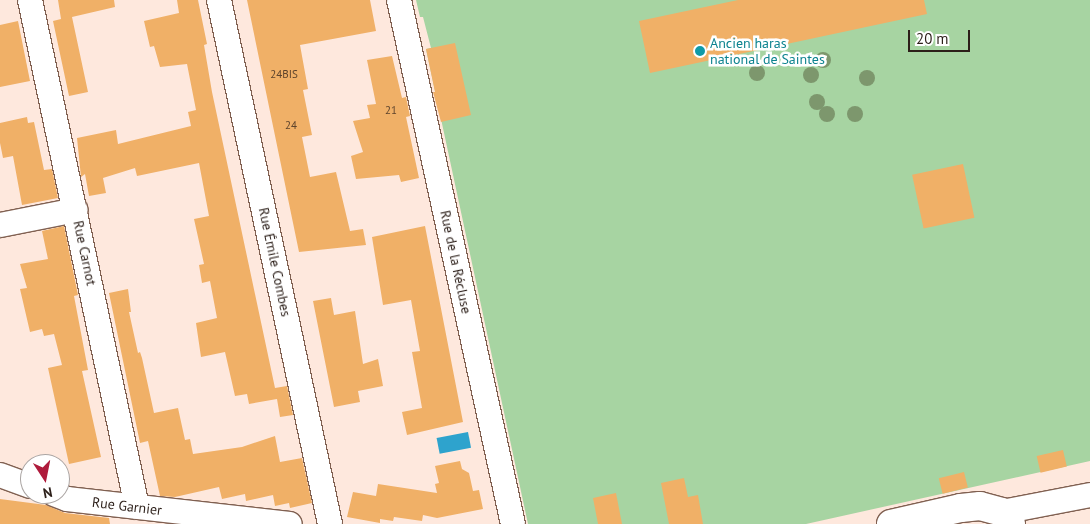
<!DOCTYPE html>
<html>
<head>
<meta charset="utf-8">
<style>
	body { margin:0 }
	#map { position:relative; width:1090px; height:524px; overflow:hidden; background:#fee8dd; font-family:"PT Sans",sans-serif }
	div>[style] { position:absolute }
	.green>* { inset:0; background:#a7d4a2 }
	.water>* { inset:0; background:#2ea3cd; transform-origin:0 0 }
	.building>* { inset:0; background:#f0b067; transform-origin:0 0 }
	.roads { filter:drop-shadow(1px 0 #806051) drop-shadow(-1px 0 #806051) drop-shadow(0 1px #806051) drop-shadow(0 -1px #806051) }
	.minor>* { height:24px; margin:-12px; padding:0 12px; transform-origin:12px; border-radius:12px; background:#fff }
	.secondary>* { height:28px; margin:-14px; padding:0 14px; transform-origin:14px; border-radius:14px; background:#fff }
	.trees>* { width:16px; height:16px; margin:-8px; border-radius:50%; background:#7d976d }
	.dots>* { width:14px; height:14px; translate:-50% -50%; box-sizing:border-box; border:2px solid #fff; border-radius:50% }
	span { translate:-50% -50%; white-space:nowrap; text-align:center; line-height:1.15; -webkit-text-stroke:5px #fff; paint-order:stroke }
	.number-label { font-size:11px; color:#5d432c }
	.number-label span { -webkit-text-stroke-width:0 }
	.culture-label { font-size:14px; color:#0d838f }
	.left { translate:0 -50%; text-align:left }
	.street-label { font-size:14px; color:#2c1f19 }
	.north { position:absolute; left:20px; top:454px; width:50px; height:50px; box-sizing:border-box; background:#fff; border:1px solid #aba5a3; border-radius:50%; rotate:169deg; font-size:14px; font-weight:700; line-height:20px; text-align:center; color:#2c1f19 }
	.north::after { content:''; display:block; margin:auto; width:18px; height:22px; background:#af1b3c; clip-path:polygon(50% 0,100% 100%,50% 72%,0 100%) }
	.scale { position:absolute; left:908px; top:30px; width:62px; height:22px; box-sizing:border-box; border:2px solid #2c1f19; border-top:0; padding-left:6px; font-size:15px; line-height:18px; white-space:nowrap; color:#2c1f19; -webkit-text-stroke:4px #fff; paint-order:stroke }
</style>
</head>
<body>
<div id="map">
	<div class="green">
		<div style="clip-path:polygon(416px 0,1090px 0,1090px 461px,806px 524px,528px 524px,426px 49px,431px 48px,423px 17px,420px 17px)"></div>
	</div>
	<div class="water">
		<div style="left:468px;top:432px;width:16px;height:32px;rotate:79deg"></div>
	</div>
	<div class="building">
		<div style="clip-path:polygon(58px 0,114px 0,115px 7px,72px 17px,88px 92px,69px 96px,53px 21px,61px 19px)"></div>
		<div style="clip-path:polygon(177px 0,198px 0,207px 44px,204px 45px,212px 92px,275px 388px,287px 386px,293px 415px,280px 417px,277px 399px,249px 404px,247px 394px,235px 396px,225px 352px,201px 357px,196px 323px,217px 318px,210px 281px,202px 283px,199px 265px,204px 264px,194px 219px,209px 216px,199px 163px,137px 176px,135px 168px,103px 178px,106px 193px,89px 196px,85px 174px,81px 177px,77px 138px,116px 130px,118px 144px,191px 126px,188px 112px,196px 110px,187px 64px,160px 67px,154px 46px,150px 47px,144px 21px,179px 13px)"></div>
		<div style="clip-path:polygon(247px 0,370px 0,376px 31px,300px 45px,308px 89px,303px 90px,312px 135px,302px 137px,310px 177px,336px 172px,350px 231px,363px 229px,366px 245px,299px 252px)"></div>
		<div style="clip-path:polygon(738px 0,924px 0,927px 14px,650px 73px,639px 21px)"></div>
		<div style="clip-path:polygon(18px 21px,30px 81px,0 87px,0 25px)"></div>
		<div style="clip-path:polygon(455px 43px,471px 115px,441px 122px,433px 92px,435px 92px,426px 49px)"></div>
		<div style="clip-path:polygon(392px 56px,402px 98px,406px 97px,410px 116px,406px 117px,419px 178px,401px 182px,399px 175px,356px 179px,351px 156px,363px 152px,353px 121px,370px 118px,367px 105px,376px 104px,367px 60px)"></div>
		<div style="clip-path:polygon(27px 117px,28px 123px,34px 122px,44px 170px,52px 169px,58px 198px,22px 205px,13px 156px,3px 158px,0 143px,0 123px)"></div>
		<div style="left:963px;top:164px;width:55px;height:52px;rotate:78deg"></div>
		<div style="clip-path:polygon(64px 226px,78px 295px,74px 296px,88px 370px,82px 371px,101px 457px,69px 464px,48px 368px,62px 365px,54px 334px,44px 336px,42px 329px,30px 332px,20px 289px,27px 288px,20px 264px,48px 259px,42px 231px)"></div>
		<div style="clip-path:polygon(425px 226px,463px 422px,407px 435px,402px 412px,422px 408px,412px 352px,420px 351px,411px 300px,383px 305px,372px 237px)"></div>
		<div style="clip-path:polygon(128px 289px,131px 312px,129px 312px,138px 353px,140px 352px,142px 358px,154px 413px,178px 408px,185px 440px,190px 439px,193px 454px,242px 447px,275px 436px,280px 462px,302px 458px,312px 503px,290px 508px,289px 503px,275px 506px,273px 495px,246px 501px,245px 494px,222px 499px,219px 487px,175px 497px,160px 496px,148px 441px,140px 443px,109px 293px)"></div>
		<div style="clip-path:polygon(331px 298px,334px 315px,355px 311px,363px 364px,378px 359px,383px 386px,358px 391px,360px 402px,334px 407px,313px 301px)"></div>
		<div style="left:1063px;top:450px;width:17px;height:27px;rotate:77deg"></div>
		<div style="clip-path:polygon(460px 461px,462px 469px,469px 473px,473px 491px,479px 490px,483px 509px,437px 518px,423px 515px,422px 521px,394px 517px,393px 521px,380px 519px,380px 523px,347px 517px,353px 492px,376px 496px,378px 484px,437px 493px,435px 484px,439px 483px,435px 466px)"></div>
		<div style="left:964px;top:472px;width:16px;height:26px;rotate:76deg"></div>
		<div style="clip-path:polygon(684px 478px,688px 497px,698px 495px,703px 524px,669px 524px,661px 483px)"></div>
		<div style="clip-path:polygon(616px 493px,622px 524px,598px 524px,593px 498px)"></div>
		<div style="clip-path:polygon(0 499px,46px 505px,65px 513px,109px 518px,110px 524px,0 524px)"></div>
	</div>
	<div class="roads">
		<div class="minor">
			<div style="left:30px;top:0;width:518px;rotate:78.08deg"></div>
			<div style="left:219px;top:0;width:536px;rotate:78.04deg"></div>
			<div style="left:399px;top:0;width:536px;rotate:77.73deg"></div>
			<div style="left:0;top:225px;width:77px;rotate:-11.2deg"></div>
			<div style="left:0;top:475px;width:32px;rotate:20deg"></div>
			<div style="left:54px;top:494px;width:14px;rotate:21deg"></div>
			<div style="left:67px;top:499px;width:224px;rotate:6.4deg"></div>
			<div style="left:1002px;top:512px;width:90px;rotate:-10.9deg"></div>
		</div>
		<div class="secondary">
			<div style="left:891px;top:524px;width:72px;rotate:-12.9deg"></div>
			<div style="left:961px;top:508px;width:19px;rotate:-6deg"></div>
			<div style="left:980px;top:506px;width:23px;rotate:15deg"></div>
			<div style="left:1002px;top:512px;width:15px;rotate:53deg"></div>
		</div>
	</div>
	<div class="trees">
		<div style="left:823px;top:60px"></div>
		<div style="left:757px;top:73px"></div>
		<div style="left:811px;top:75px"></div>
		<div style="left:867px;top:78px"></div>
		<div style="left:817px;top:102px"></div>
		<div style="left:827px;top:114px"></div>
		<div style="left:855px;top:114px"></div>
	</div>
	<div class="dots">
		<div style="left:700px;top:51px;background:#0f9aa8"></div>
	</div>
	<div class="number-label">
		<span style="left:284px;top:74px">24BIS</span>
		<span style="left:391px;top:110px">21</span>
		<span style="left:291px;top:125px">24</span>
	</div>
	<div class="culture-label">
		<span class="left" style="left:710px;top:51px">Ancien haras<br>national de Saintes</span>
	</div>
	<div class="street-label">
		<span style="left:85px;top:253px;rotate:78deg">Rue Carnot</span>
		<span style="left:275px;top:262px;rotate:78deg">Rue Émile Combes</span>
		<span style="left:456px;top:262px;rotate:78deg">Rue de la Récluse</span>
		<span style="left:127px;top:506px;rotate:7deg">Rue Garnier</span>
	</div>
	<div class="north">N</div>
	<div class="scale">20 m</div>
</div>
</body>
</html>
